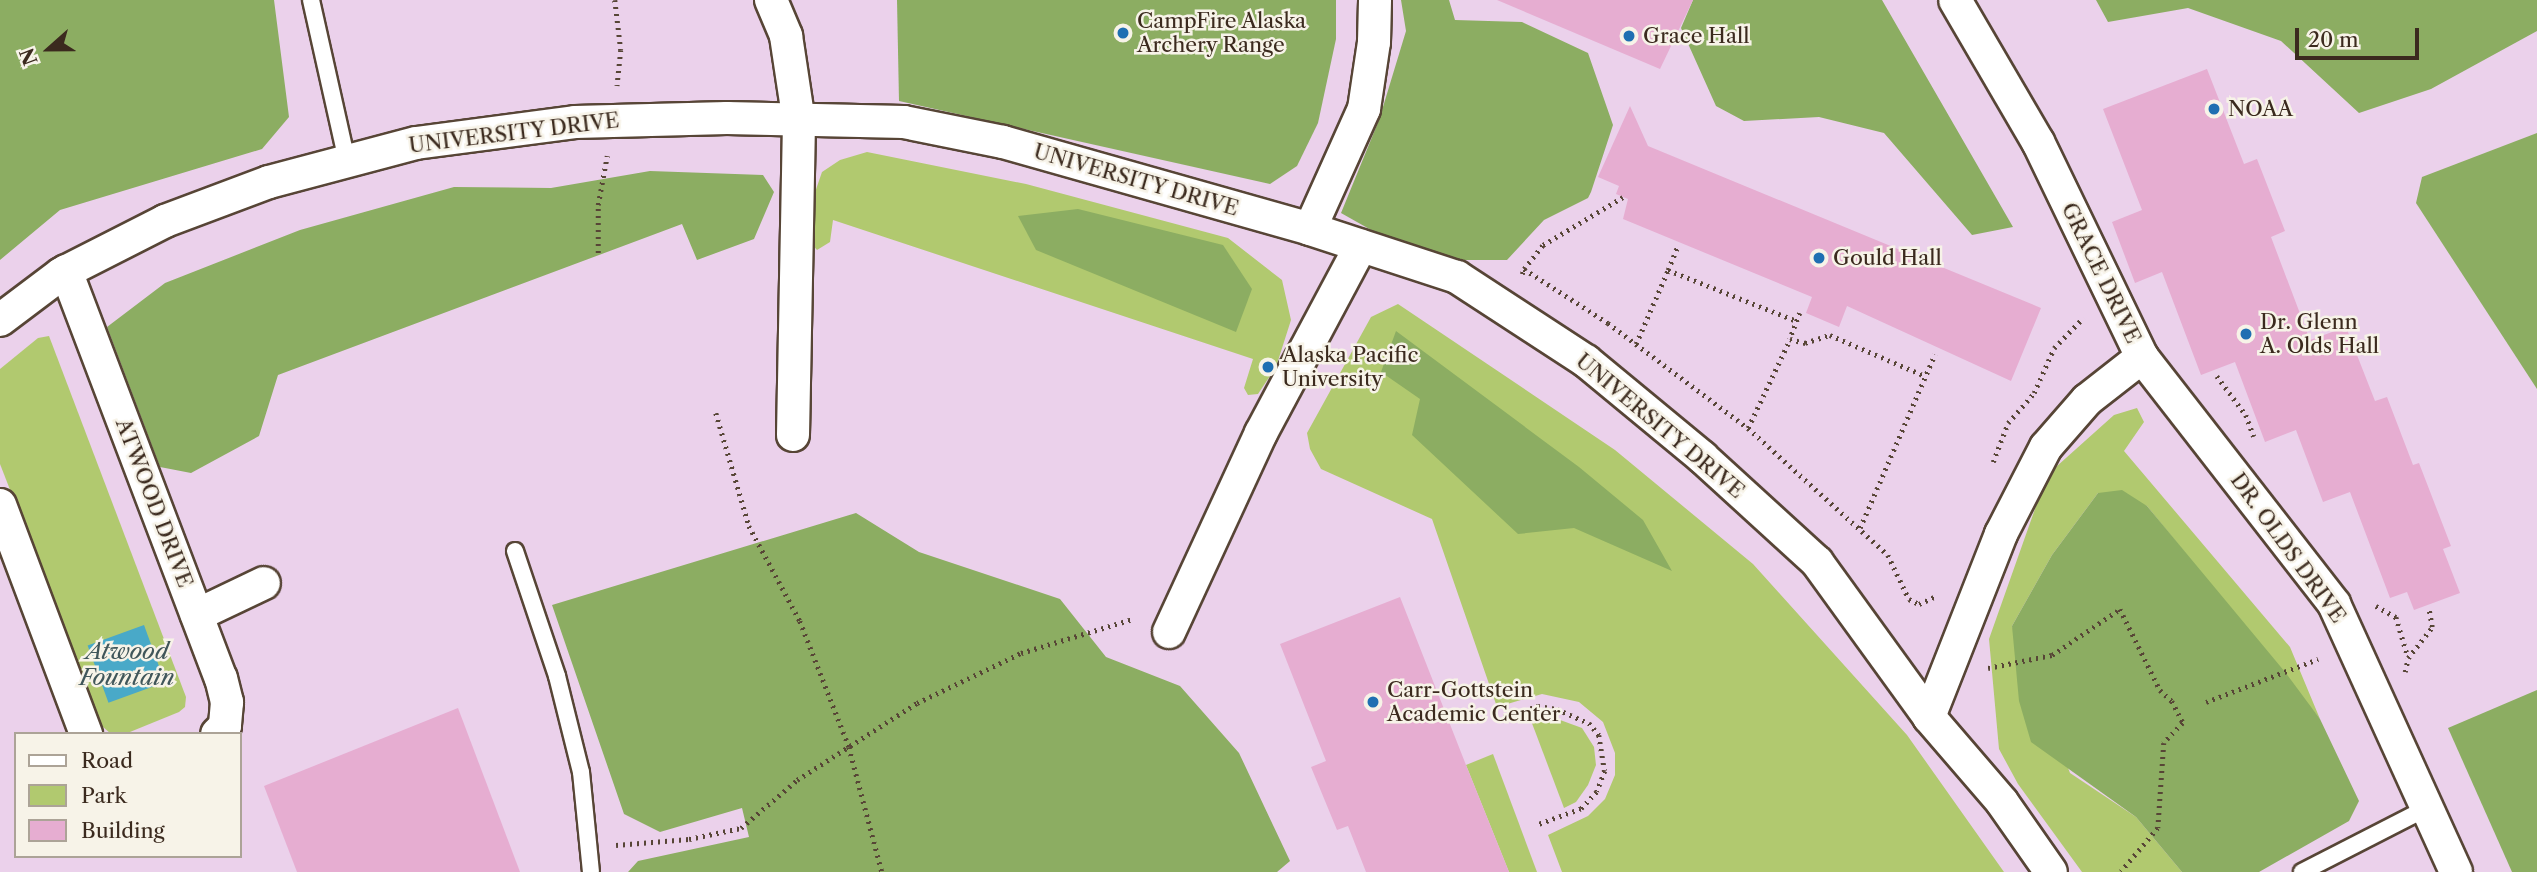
<!DOCTYPE html>
<html>
<head>
<meta charset="utf-8">
<style>
	body { margin:0 }
	#map { position:relative; width:2537px; height:872px; overflow:hidden; background:#f3ddbf; font-family:"Libre Caslon Text",serif }
	div>[style] { position:absolute }
	.built>* { inset:0; background:#ebd1eb }
	.green>* { inset:0; background:#b1c96f }
	.forest>* { inset:0; background:#8cad62 }
	.water>* { inset:0; background:#49a9c8; transform-origin:0 0 }
	.building>* { inset:0; background:#e6add1 }
	.path>* { height:4.5px; margin-top:-2.25px; transform-origin:0; background:repeating-linear-gradient(90deg,#574536 0 2px,transparent 0 7px) }
	.roads { filter:drop-shadow(2px 0 #574536) drop-shadow(-2px 0 #574536) drop-shadow(0 2px #574536) drop-shadow(0 -2px #574536) }
	.service>* { height:16px; margin:-8px; padding:0 8px; transform-origin:8px; border-radius:8px; background:#fff }
	.minor>* { height:32px; margin:-16px; padding:0 16px; transform-origin:16px; border-radius:16px; background:#fff }
	.dots>* { width:19px; height:19px; translate:-50% -50%; box-sizing:border-box; border:4px solid #f7f3e8; border-radius:50% }
	span { translate:-50% -50%; white-space:nowrap; text-align:center; line-height:1.15; -webkit-text-stroke:5px #f7f3e8; paint-order:stroke }
	.poi-label { font-size:21px; color:#3b2a1e }
	.left { translate:0 -50%; text-align:left }
	.street-label { font-size:21px; color:#3b2a1e }
	.water-label { font-size:23px; color:#40565a; font-style:italic }
	.legend { position:absolute; left:14px; top:732px; width:228px; height:126px; box-sizing:border-box; background:#f7f3e8; border:2px solid #aca397; margin:0; padding:9px 12px; list-style:none; font-size:21px; color:#3b2a1e }
	.legend li { display:flex; align-items:center; gap:14px; height:35px }
	.legend b { width:35px; border:2px solid #aca397 }
	.north { position:absolute; left:14px; top:14px; width:70px; height:70px; -webkit-text-stroke:5px #f7f3e8; paint-order:stroke; rotate:249deg; font-size:19px; font-weight:700; line-height:28px; text-align:center; color:#3b2a1e }
	.north::after { content:''; display:block; margin:auto; width:24px; height:32px; background:#3b2a1e; clip-path:polygon(50% 0,100% 100%,50% 72%,0 100%) }
	.scale { position:absolute; left:2295px; top:28px; width:124px; height:32px; box-sizing:border-box; border:4px solid #3b2a1e; border-top:0; padding-left:9px; font-size:21px; line-height:24px; white-space:nowrap; color:#3b2a1e; -webkit-text-stroke:5px #f7f3e8; paint-order:stroke }
</style>
</head>
<body>
<div id="map">
	<div class="built">
		<div style="clip-path:polygon(evenodd,0 0,2537px 0,2537px 872px,0 872px,0 0,16px 734px,240px 734px,240px 856px,16px 856px,16px 734px)"></div>
	</div>
	<div class="green">
		<div style="clip-path:polygon(867px 152px,1026px 184px,1228px 238px,1282px 280px,1291px 320px,1276px 367px,1258px 394px,1248px 395px,1244px 388px,1253px 359px,833px 220px,830px 242px,817px 250px,810px 242px,811px 204px,822px 172px,840px 160px)"></div>
		<div style="clip-path:polygon(1398px 304px,1615px 450px,1753px 564px,1907px 735px,2004px 872px,1562px 872px,1548px 835px,1588px 816px,1605px 799px,1615px 775px,1615px 753px,1603px 722px,1579px 702px,1542px 694px,1497px 707px,1432px 519px,1321px 469px,1310px 449px,1307px 433px,1371px 317px)"></div>
		<div style="clip-path:polygon(49px 336px,186px 697px,185px 707px,179px 712px,125px 734px,111px 734px,102px 726px,0 464px,0 369px,38px 338px)"></div>
		<div style="clip-path:polygon(2137px 408px,2144px 422px,2124px 451px,2290px 647px,2320px 719px,2147px 506px,2098px 493px,2052px 555px,2012px 626px,2070px 773px,2136px 817px,2182px 872px,2082px 872px,2018px 784px,1999px 749px,1989px 639px,2047px 475px,2114px 415px)"></div>
		<div style="clip-path:polygon(1541px 713px,1582px 728px,1594px 747px,1596px 765px,1588px 785px,1576px 802px,1564px 808px,1530px 718px)"></div>
		<div style="clip-path:polygon(1493px 754px,1537px 872px,1509px 872px,1466px 765px)"></div>
	</div>
	<div class="forest">
		<div style="clip-path:polygon(0 0,274px 0,289px 117px,262px 149px,60px 210px,0 260px)"></div>
		<div style="clip-path:polygon(897px 0,1336px 0,1336px 39px,1318px 123px,1297px 166px,1270px 184px,899px 101px)"></div>
		<div style="clip-path:polygon(1401px 0,1449px 0,1455px 20px,1522px 22px,1588px 53px,1613px 125px,1591px 192px,1588px 198px,1544px 220px,1507px 260px,1450px 260px,1380px 235px,1341px 213px,1379px 120px,1406px 31px)"></div>
		<div style="clip-path:polygon(1693px 0,1882px 0,2013px 227px,1972px 235px,1884px 133px,1819px 117px,1744px 121px,1716px 106px,1681px 28px)"></div>
		<div style="clip-path:polygon(2096px 0,2537px 0,2537px 31px,2431px 89px,2359px 113px,2281px 41px,2188px 8px,2108px 22px)"></div>
		<div style="clip-path:polygon(2537px 133px,2537px 389px,2416px 203px,2422px 177px)"></div>
		<div style="clip-path:polygon(650px 171px,763px 175px,774px 192px,754px 239px,697px 260px,682px 224px,278px 375px,259px 436px,191px 473px,160px 467px,107px 327px,165px 283px,300px 230px,454px 187px,551px 188px)"></div>
		<div style="clip-path:polygon(1078px 209px,1223px 245px,1252px 289px,1236px 332px,1036px 250px,1018px 216px)"></div>
		<div style="clip-path:polygon(1396px 331px,1579px 467px,1643px 520px,1672px 571px,1574px 528px,1518px 534px,1412px 435px,1420px 399px,1381px 372px)"></div>
		<div style="clip-path:polygon(2122px 490px,2147px 506px,2285px 672px,2320px 719px,2359px 801px,2349px 821px,2259px 872px,2182px 872px,2136px 817px,2031px 742px,2019px 701px,2012px 626px,2052px 555px,2098px 493px)"></div>
		<div style="clip-path:polygon(856px 513px,919px 552px,1060px 599px,1106px 657px,1180px 686px,1239px 753px,1290px 861px,1277px 872px,628px 872px,638px 861px,749px 837px,742px 808px,660px 832px,624px 814px,552px 605px)"></div>
		<div style="clip-path:polygon(2537px 690px,2537px 872px,2512px 872px,2448px 728px)"></div>
	</div>
	<div class="water">
		<div style="left:144px;top:625px;width:61px;height:60px;rotate:70deg"></div>
	</div>
	<div class="building">
		<div style="clip-path:polygon(1497px 0,1693px 0,1660px 69px)"></div>
		<div style="clip-path:polygon(2207px 69px,2244px 164px,2257px 159px,2285px 231px,2271px 237px,2310px 340px,2346px 327px,2375px 401px,2387px 397px,2413px 465px,2419px 463px,2451px 546px,2443px 549px,2460px 593px,2414px 610px,2407px 592px,2390px 598px,2350px 492px,2323px 502px,2296px 430px,2265px 442px,2235px 362px,2201px 375px,2162px 272px,2135px 283px,2112px 222px,2142px 210px,2103px 109px)"></div>
		<div style="clip-path:polygon(1630px 106px,1648px 146px,2041px 308px,2011px 381px,1847px 306px,1839px 327px,1806px 313px,1812px 297px,1623px 219px,1628px 199px,1616px 194px,1619px 186px,1598px 177px)"></div>
		<div style="clip-path:polygon(1400px 597px,1466px 765px,1509px 872px,1366px 872px,1348px 826px,1337px 830px,1311px 767px,1326px 761px,1280px 644px)"></div>
		<div style="clip-path:polygon(458px 708px,520px 872px,297px 872px,264px 786px)"></div>
	</div>
	<div class="path">
		<div style="left:615px;top:0;width:50px;rotate:83.2deg"></div>
		<div style="left:621px;top:50px;width:36px;rotate:96deg"></div>
		<div style="left:598px;top:253px;width:48px;rotate:-90deg"></div>
		<div style="left:598px;top:205px;width:50px;rotate:-79.6deg"></div>
		<div style="left:1524px;top:269px;width:31px;rotate:-52deg"></div>
		<div style="left:1543px;top:245px;width:93px;rotate:-31deg"></div>
		<div style="left:1668px;top:270px;width:27px;rotate:-68deg"></div>
		<div style="left:1522px;top:274px;width:5px;rotate:-68deg"></div>
		<div style="left:1524px;top:269px;width:100px;rotate:32.7deg"></div>
		<div style="left:1608px;top:323px;width:175px;rotate:36.9deg"></div>
		<div style="left:1748px;top:428px;width:189px;rotate:42.2deg"></div>
		<div style="left:1888px;top:555px;width:49px;rotate:64.5deg"></div>
		<div style="left:1909px;top:599px;width:11px;rotate:27deg"></div>
		<div style="left:1919px;top:604px;width:19px;rotate:-25deg"></div>
		<div style="left:1800px;top:313px;width:28px;rotate:111deg"></div>
		<div style="left:1790px;top:339px;width:16px;rotate:15deg"></div>
		<div style="left:1805px;top:343px;width:26px;rotate:-18deg"></div>
		<div style="left:1830px;top:335px;width:103px;rotate:23.3deg"></div>
		<div style="left:1636px;top:344px;width:81px;rotate:-66.6deg"></div>
		<div style="left:1668px;top:270px;width:139px;rotate:21.6deg"></div>
		<div style="left:2217px;top:376px;width:49px;rotate:53.4deg"></div>
		<div style="left:2246px;top:415px;width:23px;rotate:70deg"></div>
		<div style="left:716px;top:413px;width:118px;rotate:73.7deg"></div>
		<div style="left:749px;top:526px;width:108px;rotate:61.8deg"></div>
		<div style="left:800px;top:621px;width:135px;rotate:68.7deg"></div>
		<div style="left:849px;top:747px;width:129px;rotate:75.2deg"></div>
		<div style="left:1748px;top:428px;width:98px;rotate:-64.7deg"></div>
		<div style="left:1993px;top:462px;width:42px;rotate:-69deg"></div>
		<div style="left:2008px;top:423px;width:40px;rotate:-49deg"></div>
		<div style="left:2034px;top:393px;width:49px;rotate:-66deg"></div>
		<div style="left:2054px;top:348px;width:42px;rotate:-46deg"></div>
		<div style="left:1860px;top:528px;width:189px;rotate:-66.7deg"></div>
		<div style="left:2376px;top:606px;width:23px;rotate:29deg"></div>
		<div style="left:2396px;top:617px;width:42px;rotate:73.3deg"></div>
		<div style="left:1988px;top:668px;width:65px;rotate:-11.5deg"></div>
		<div style="left:2052px;top:655px;width:82px;rotate:-34.1deg"></div>
		<div style="left:2120px;top:609px;width:90px;rotate:63.7deg"></div>
		<div style="left:2160px;top:690px;width:16px;rotate:43deg"></div>
		<div style="left:2172px;top:701px;width:25px;rotate:63deg"></div>
		<div style="left:2183px;top:723px;width:28px;rotate:134deg"></div>
		<div style="left:2164px;top:743px;width:85px;rotate:94deg"></div>
		<div style="left:2158px;top:828px;width:57px;rotate:130.1deg"></div>
		<div style="left:2405px;top:672px;width:14px;rotate:-78deg"></div>
		<div style="left:2408px;top:658px;width:39px;rotate:-52deg"></div>
		<div style="left:2432px;top:627px;width:17px;rotate:-100deg"></div>
		<div style="left:2206px;top:702px;width:120px;rotate:-21deg"></div>
		<div style="left:1497px;top:719px;width:43px;rotate:-17.6deg"></div>
		<div style="left:1538px;top:706px;width:19px;rotate:9deg"></div>
		<div style="left:1557px;top:709px;width:35px;rotate:24deg"></div>
		<div style="left:1589px;top:723px;width:16px;rotate:50deg"></div>
		<div style="left:1599px;top:735px;width:36px;rotate:81deg"></div>
		<div style="left:1605px;top:771px;width:22px;rotate:111deg"></div>
		<div style="left:1597px;top:792px;width:23px;rotate:133deg"></div>
		<div style="left:1581px;top:809px;width:47px;rotate:160deg"></div>
		<div style="left:616px;top:845px;width:73px;rotate:-4.7deg"></div>
		<div style="left:689px;top:839px;width:53px;rotate:-11.9deg"></div>
		<div style="left:741px;top:828px;width:74px;rotate:-40.6deg"></div>
		<div style="left:797px;top:780px;width:143px;rotate:-32.7deg"></div>
		<div style="left:917px;top:703px;width:115px;rotate:-25.7deg"></div>
		<div style="left:1021px;top:653px;width:117px;rotate:-16.9deg"></div>
	</div>
	<div class="roads">
		<div class="service">
			<div style="left:311px;top:0;width:165px;rotate:77.4deg"></div>
			<div style="left:515px;top:551px;width:132px;rotate:71.4deg"></div>
			<div style="left:557px;top:676px;width:99px;rotate:76deg"></div>
			<div style="left:581px;top:772px;width:100px;rotate:84.3deg"></div>
			<div style="left:2302px;top:872px;width:143px;rotate:-27.1deg"></div>
		</div>
		<div class="minor">
			<div style="left:771px;top:0;width:39px;rotate:67deg"></div>
			<div style="left:786px;top:36px;width:87px;rotate:81.4deg"></div>
			<div style="left:799px;top:122px;width:313px;rotate:91.1deg"></div>
			<div style="left:1310px;top:229px;width:132px;rotate:-65.8deg"></div>
			<div style="left:1364px;top:109px;width:68px;rotate:-81.5deg"></div>
			<div style="left:1374px;top:42px;width:42px;rotate:-88.6deg"></div>
			<div style="left:66px;top:271px;width:436px;rotate:69.2deg"></div>
			<div style="left:221px;top:678px;width:25px;rotate:76deg"></div>
			<div style="left:227px;top:702px;width:24px;rotate:95deg"></div>
			<div style="left:225px;top:726px;width:11px;rotate:135deg"></div>
			<div style="left:0;top:320px;width:76px;rotate:-37deg"></div>
			<div style="left:61px;top:274px;width:117px;rotate:-27deg"></div>
			<div style="left:165px;top:221px;width:111px;rotate:-20.6deg"></div>
			<div style="left:269px;top:182px;width:152px;rotate:-14.9deg"></div>
			<div style="left:416px;top:143px;width:160px;rotate:-7.5deg"></div>
			<div style="left:575px;top:122px;width:152px;rotate:-1.5deg"></div>
			<div style="left:727px;top:118px;width:177px;rotate:1.3deg"></div>
			<div style="left:904px;top:122px;width:101px;rotate:11.4deg"></div>
			<div style="left:1003px;top:142px;width:319px;rotate:15.8deg"></div>
			<div style="left:1310px;top:229px;width:155px;rotate:18.1deg"></div>
			<div style="left:1457px;top:277px;width:154px;rotate:33.1deg"></div>
			<div style="left:1586px;top:361px;width:151px;rotate:39.6deg"></div>
			<div style="left:1702px;top:457px;width:156px;rotate:42.4deg"></div>
			<div style="left:1817px;top:562px;width:191px;rotate:54.1deg"></div>
			<div style="left:1929px;top:717px;width:112px;rotate:49.3deg"></div>
			<div style="left:2002px;top:802px;width:85px;rotate:55deg"></div>
			<div style="left:2142px;top:357px;width:313px;rotate:52.1deg"></div>
			<div style="left:2334px;top:604px;width:294px;rotate:65.5deg"></div>
			<div style="left:0;top:505px;width:245px;rotate:69.4deg"></div>
			<div style="left:197px;top:615px;width:74px;rotate:-25.5deg"></div>
			<div style="left:1169px;top:632px;width:219px;rotate:-65.2deg"></div>
			<div style="left:1261px;top:433px;width:212px;rotate:-61.9deg"></div>
			<div style="left:1929px;top:717px;width:197px;rotate:-68.5deg"></div>
			<div style="left:2001px;top:534px;width:98px;rotate:-62.7deg"></div>
			<div style="left:2046px;top:447px;width:62px;rotate:-48.9deg"></div>
			<div style="left:2087px;top:400px;width:70px;rotate:-38deg"></div>
			<div style="left:2142px;top:357px;width:239px;rotate:-115.8deg"></div>
			<div style="left:2038px;top:142px;width:164px;rotate:-120.3deg"></div>
		</div>
	</div>
	<div class="dots">
		<div style="left:1123px;top:33px;background:#1f6fb2"></div>
		<div style="left:1629px;top:36px;background:#1f6fb2"></div>
		<div style="left:2214px;top:109px;background:#1f6fb2"></div>
		<div style="left:1819px;top:258px;background:#1f6fb2"></div>
		<div style="left:2246px;top:334px;background:#1f6fb2"></div>
		<div style="left:1268px;top:367px;background:#1f6fb2"></div>
		<div style="left:1373px;top:702px;background:#1f6fb2"></div>
	</div>
	<div class="poi-label">
		<span class="left" style="left:1137px;top:33px">CampFire Alaska<br>Archery Range</span>
		<span class="left" style="left:1643px;top:36px">Grace Hall</span>
		<span class="left" style="left:2228px;top:109px">NOAA</span>
		<span class="left" style="left:1833px;top:258px">Gould Hall</span>
		<span class="left" style="left:2260px;top:334px">Dr. Glenn<br>A. Olds Hall</span>
		<span class="left" style="left:1282px;top:367px">Alaska Pacific<br>University</span>
		<span class="left" style="left:1387px;top:702px">Carr-Gottstein<br>Academic Center</span>
	</div>
	<div class="street-label">
		<span style="left:514px;top:133px;rotate:-7deg">UNIVERSITY DRIVE</span>
		<span style="left:1136px;top:180px;rotate:16deg">UNIVERSITY DRIVE</span>
		<span style="left:2101px;top:273px;rotate:64deg">GRACE DRIVE</span>
		<span style="left:1660px;top:426px;rotate:40deg">UNIVERSITY DRIVE</span>
		<span style="left:154px;top:503px;rotate:69deg">ATWOOD DRIVE</span>
		<span style="left:2288px;top:548px;rotate:54deg">DR. OLDS DRIVE</span>
	</div>
	<div class="water-label">
		<span style="left:127px;top:664px">Atwood<br>Fountain</span>
	</div>
	<ul class="legend">
	<li><b style="height:9px;background:#fff"></b>Road</li>
	<li><b style="height:19px;background:#b1c96f"></b>Park</li>
	<li><b style="height:19px;background:#e6add1"></b>Building</li>
	</ul>
	<div class="north">N</div>
	<div class="scale">20 m</div>
</div>
</body>
</html>
